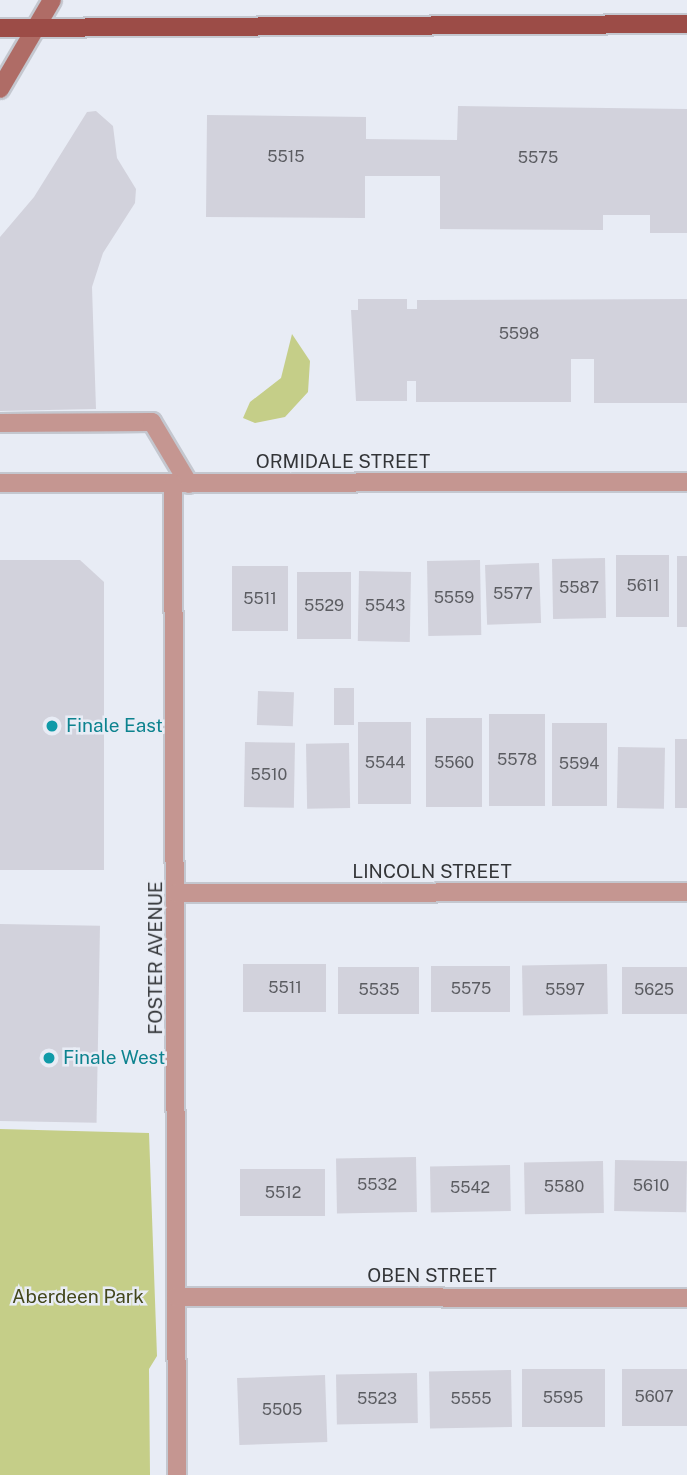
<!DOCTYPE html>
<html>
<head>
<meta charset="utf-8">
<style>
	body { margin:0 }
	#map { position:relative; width:687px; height:1475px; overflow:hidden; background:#e8ecf5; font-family:"Public Sans",sans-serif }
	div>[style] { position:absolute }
	.green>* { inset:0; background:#c5ce88 }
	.building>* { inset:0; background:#d2d2dc; transform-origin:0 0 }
	.roads { filter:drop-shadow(2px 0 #c4c7cf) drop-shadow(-2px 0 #c4c7cf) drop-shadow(0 2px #c4c7cf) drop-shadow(0 -2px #c4c7cf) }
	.lane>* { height:18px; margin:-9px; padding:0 9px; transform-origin:9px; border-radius:9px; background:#c59691 }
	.street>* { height:18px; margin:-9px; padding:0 9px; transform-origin:9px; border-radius:9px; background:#c59691 }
	.secondary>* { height:18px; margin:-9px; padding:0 9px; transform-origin:9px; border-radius:9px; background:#af6c66 }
	.primary>* { height:18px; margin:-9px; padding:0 9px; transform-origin:9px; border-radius:9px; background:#9c4c47 }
	.dots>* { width:19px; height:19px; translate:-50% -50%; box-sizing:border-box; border:4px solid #e8ecf5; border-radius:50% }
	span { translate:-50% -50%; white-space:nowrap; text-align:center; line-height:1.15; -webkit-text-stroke:5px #e8ecf5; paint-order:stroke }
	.number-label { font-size:16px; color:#5b5c61 }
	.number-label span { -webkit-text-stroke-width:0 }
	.street-label { font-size:19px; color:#333538 }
	.culture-label { font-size:19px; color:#0d838f }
	.left { translate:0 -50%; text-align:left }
	.park-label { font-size:19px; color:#43471c }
</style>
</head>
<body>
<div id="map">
	<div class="green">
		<div style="clip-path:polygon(292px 334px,310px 361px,308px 392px,285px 417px,255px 423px,243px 418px,250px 402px,281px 378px)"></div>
		<div style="clip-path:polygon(0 1129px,149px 1133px,157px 1356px,149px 1369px,150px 1475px,0 1475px)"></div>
	</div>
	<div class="building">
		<div style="clip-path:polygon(458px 106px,687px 109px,687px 233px,650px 233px,650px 215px,603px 215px,603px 230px,440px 229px,440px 176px,365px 176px,365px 218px,206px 217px,207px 115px,366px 117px,366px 139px,457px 140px)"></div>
		<div style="clip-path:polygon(96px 111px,113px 126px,117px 158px,136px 189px,135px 203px,103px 253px,92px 287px,96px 409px,0 411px,0 237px,34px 197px,87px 112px)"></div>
		<div style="clip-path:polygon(358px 299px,407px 299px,407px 309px,417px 309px,417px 300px,687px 299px,687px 403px,594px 403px,594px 359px,571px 359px,571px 402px,416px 402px,416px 381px,407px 381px,407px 401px,356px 401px,351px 310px,358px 310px)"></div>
		<div style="left:616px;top:555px;width:53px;height:62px"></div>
		<div style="left:687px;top:556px;width:71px;height:10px;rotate:90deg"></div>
		<div style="left:605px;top:558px;width:60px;height:53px;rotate:89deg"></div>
		<div style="clip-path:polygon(0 560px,80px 560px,104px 582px,104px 870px,0 870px)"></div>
		<div style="left:480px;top:560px;width:75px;height:53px;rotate:89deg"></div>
		<div style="left:539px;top:563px;width:60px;height:54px;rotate:88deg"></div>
		<div style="left:288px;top:566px;width:65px;height:56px;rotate:90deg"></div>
		<div style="left:359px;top:571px;width:52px;height:70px;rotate:1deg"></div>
		<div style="left:297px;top:572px;width:54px;height:67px"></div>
		<div style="left:334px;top:688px;width:20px;height:37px"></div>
		<div style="left:258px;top:691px;width:36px;height:34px;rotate:2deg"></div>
		<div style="left:489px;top:714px;width:56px;height:92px"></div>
		<div style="left:426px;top:718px;width:56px;height:89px"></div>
		<div style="left:358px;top:722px;width:53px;height:82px"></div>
		<div style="left:552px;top:723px;width:55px;height:83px"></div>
		<div style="left:675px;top:739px;width:12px;height:69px"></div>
		<div style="left:245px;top:742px;width:50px;height:65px;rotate:1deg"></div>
		<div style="left:349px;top:743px;width:65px;height:43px;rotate:89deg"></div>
		<div style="left:618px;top:747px;width:47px;height:61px;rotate:1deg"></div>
		<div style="left:0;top:924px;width:100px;height:197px;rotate:1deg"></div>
		<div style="left:243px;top:964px;width:83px;height:48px"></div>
		<div style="left:607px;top:964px;width:50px;height:85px;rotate:89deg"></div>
		<div style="left:431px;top:966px;width:79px;height:46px"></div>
		<div style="left:338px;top:967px;width:81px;height:47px"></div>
		<div style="left:622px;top:967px;width:65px;height:47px"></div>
		<div style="left:416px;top:1157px;width:55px;height:80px;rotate:89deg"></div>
		<div style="left:615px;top:1160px;width:72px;height:51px;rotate:1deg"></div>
		<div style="left:603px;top:1161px;width:52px;height:79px;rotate:89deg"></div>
		<div style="left:510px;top:1165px;width:46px;height:80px;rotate:89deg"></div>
		<div style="left:325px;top:1169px;width:47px;height:85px;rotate:90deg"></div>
		<div style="left:522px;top:1369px;width:83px;height:58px"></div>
		<div style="left:622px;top:1369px;width:65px;height:57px"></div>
		<div style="left:511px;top:1370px;width:57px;height:82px;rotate:89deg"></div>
		<div style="left:417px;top:1373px;width:50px;height:81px;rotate:89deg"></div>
		<div style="left:325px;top:1375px;width:67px;height:88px;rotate:88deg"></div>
	</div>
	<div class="roads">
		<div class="lane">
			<div style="left:0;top:423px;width:152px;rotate:-0.4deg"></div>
			<div style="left:152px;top:422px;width:72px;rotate:59.2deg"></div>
		</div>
		<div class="street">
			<div style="left:0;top:483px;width:687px;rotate:-0.08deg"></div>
			<div style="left:173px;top:484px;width:991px;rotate:89.77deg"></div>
			<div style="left:177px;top:893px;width:510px;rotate:-0.11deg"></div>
			<div style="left:176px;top:1297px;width:511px;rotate:0.11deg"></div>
		</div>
		<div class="secondary">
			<div style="left:0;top:89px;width:103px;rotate:-59.7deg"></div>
		</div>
		<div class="primary">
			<div style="left:0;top:28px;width:687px;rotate:-0.33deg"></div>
		</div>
	</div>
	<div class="dots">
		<div style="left:52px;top:726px;background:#0f9aa8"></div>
		<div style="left:49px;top:1058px;background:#0f9aa8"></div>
	</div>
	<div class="number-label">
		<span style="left:286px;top:157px">5515</span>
		<span style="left:538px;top:158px">5575</span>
		<span style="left:519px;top:334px">5598</span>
		<span style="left:643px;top:586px">5611</span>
		<span style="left:579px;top:588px">5587</span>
		<span style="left:513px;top:594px">5577</span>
		<span style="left:454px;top:598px">5559</span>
		<span style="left:260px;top:599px">5511</span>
		<span style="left:324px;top:606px">5529</span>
		<span style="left:385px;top:606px">5543</span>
		<span style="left:517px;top:760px">5578</span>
		<span style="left:385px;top:763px">5544</span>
		<span style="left:454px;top:763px">5560</span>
		<span style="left:579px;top:764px">5594</span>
		<span style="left:269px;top:775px">5510</span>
		<span style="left:285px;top:988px">5511</span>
		<span style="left:471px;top:989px">5575</span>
		<span style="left:379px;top:990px">5535</span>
		<span style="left:565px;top:990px">5597</span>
		<span style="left:654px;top:990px">5625</span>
		<span style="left:377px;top:1185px">5532</span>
		<span style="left:651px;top:1186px">5610</span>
		<span style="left:564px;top:1187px">5580</span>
		<span style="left:470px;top:1188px">5542</span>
		<span style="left:283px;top:1193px">5512</span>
		<span style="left:654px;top:1397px">5607</span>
		<span style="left:563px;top:1398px">5595</span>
		<span style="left:377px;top:1399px">5523</span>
		<span style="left:471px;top:1399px">5555</span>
		<span style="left:282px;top:1410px">5505</span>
	</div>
	<div class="street-label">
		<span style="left:343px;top:462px">ORMIDALE STREET</span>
		<span style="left:432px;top:872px">LINCOLN STREET</span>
		<span style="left:156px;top:958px;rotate:-90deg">FOSTER AVENUE</span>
		<span style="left:432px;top:1276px">OBEN STREET</span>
	</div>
	<div class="culture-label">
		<span class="left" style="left:66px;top:726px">Finale East</span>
		<span class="left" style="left:63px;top:1058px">Finale West</span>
	</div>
	<div class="park-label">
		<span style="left:78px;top:1297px">Aberdeen Park</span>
	</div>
</div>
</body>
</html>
